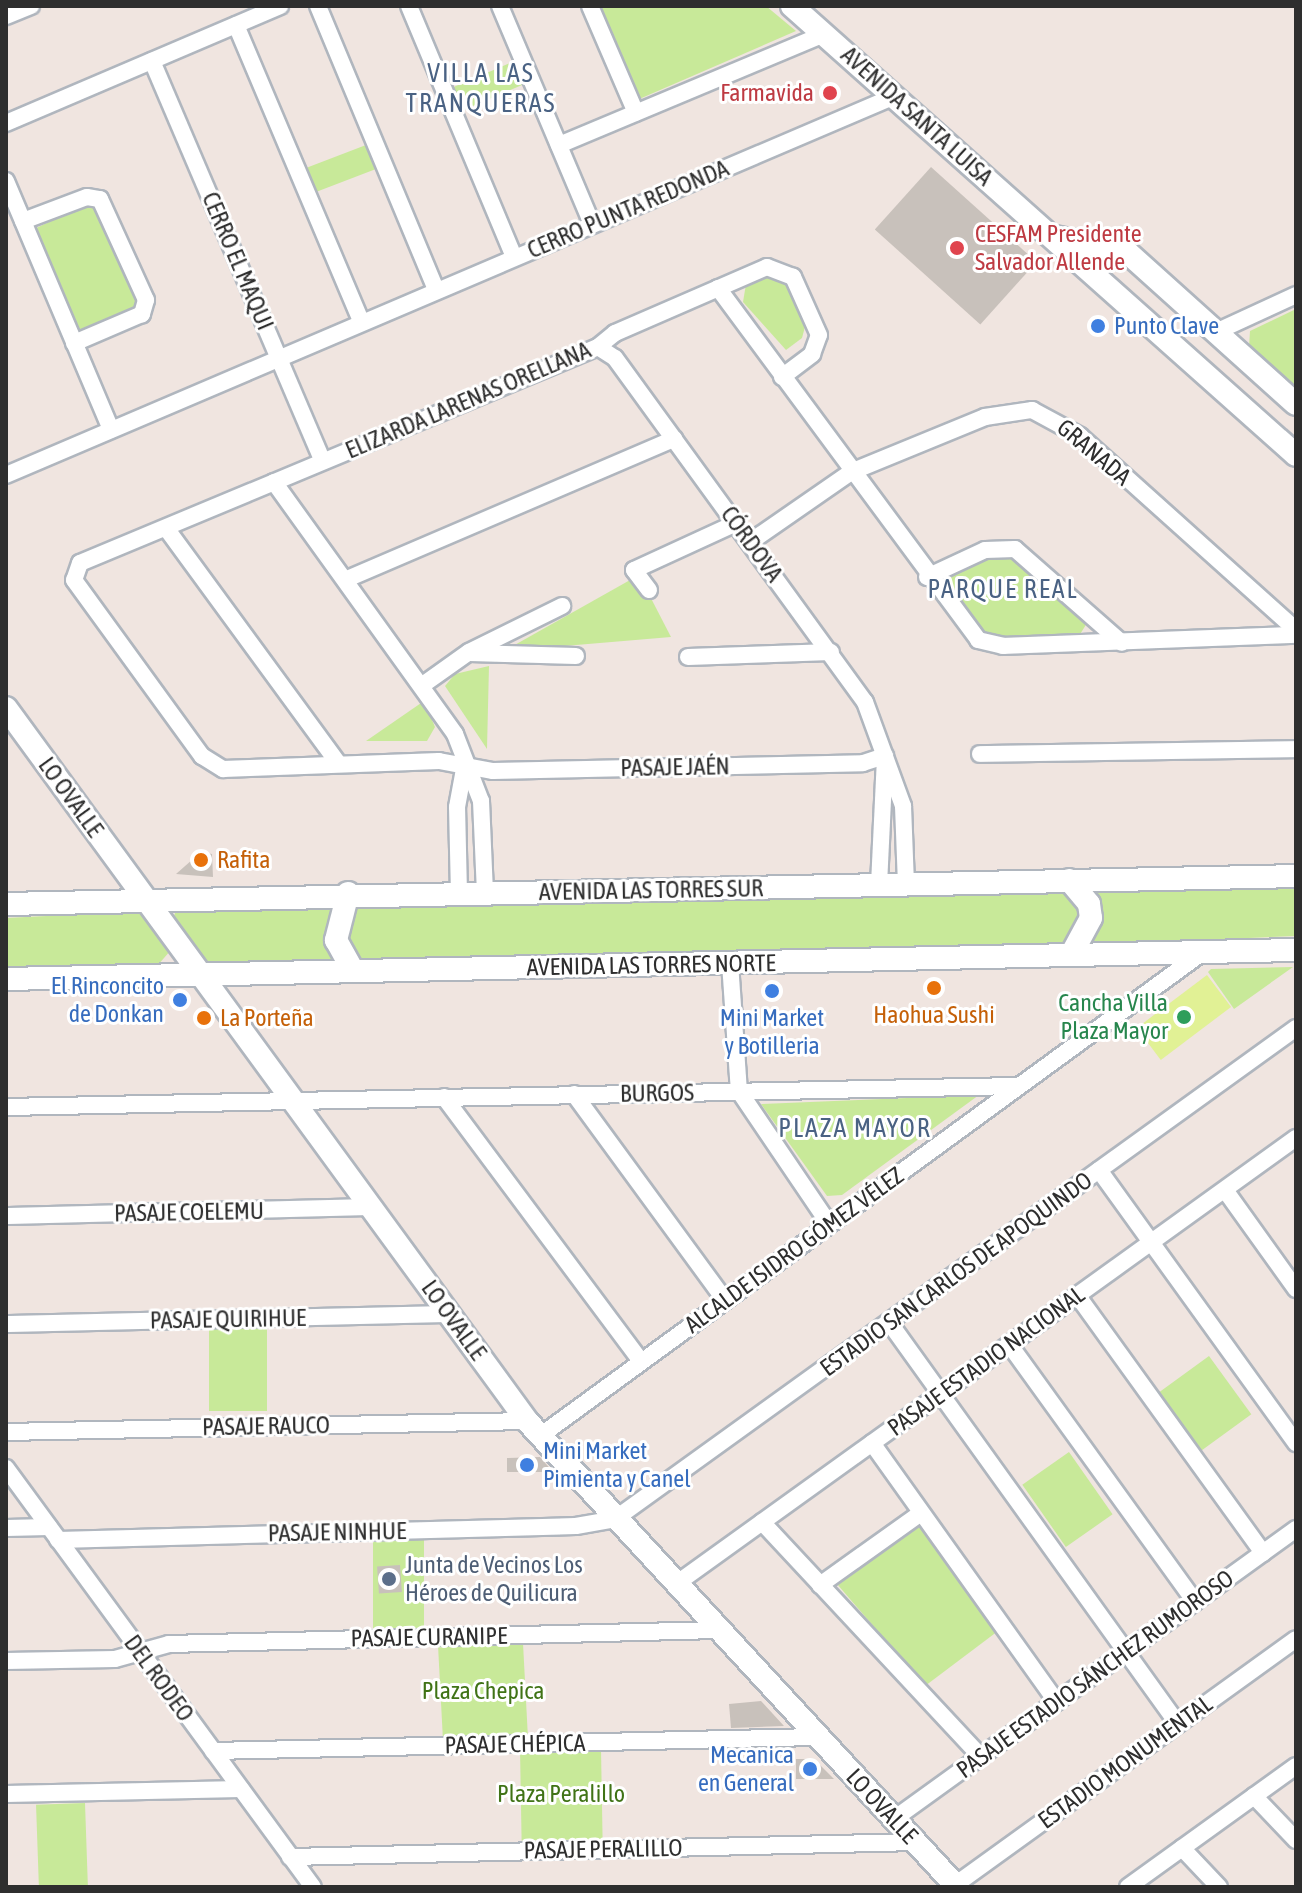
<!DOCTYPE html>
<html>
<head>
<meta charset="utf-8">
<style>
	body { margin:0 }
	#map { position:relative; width:1302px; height:1893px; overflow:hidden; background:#f0e5e0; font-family:"Asap Condensed",sans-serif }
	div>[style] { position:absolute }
	.green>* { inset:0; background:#c8e999; transform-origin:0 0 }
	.pitch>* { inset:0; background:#e1f195; transform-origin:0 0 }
	.building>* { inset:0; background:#c8c1bb; transform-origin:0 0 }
	.roads { filter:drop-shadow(2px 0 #b0b6be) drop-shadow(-2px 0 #b0b6be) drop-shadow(0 2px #b0b6be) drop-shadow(0 -2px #b0b6be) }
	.street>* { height:16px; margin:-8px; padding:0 8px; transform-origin:8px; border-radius:8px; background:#fff }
	.secondary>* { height:22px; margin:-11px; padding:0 11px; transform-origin:11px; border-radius:11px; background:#fff }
	.dots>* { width:22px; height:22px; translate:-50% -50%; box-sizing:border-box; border:4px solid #fff; border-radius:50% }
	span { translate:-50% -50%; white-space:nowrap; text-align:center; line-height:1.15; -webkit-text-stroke:6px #fff; paint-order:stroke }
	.health-label { font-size:24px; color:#be3a42 }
	.right { translate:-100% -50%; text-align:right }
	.left { translate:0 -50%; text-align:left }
	.street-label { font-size:24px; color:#2e2e2e }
	.shop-label { font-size:24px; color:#366cbe }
	.food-label { font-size:24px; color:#c56008 }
	.leisure-label { font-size:24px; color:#27864d }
	.service-label { font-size:24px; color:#4e5e75 }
	.park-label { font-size:24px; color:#407316 }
	.neighbourhood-label { font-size:26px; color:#4a6283; letter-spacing:2px }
	.frame { position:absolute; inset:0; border:8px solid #2e2e2e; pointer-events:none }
</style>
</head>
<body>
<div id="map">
	<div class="green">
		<div style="clip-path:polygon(596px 6px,766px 6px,796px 31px,637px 100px)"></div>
		<div style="left:517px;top:60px;width:25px;height:74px;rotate:67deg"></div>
		<div style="left:366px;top:145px;width:26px;height:65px;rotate:69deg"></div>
		<div style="clip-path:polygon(94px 201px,140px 304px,84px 333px,77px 330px,34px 229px)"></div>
		<div style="clip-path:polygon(776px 274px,788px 278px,806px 323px,802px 338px,786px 350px,743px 302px,746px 284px)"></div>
		<div style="clip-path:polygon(1296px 309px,1296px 387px,1249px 347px,1250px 331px)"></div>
		<div style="clip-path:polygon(1010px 553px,1087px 623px,1079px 636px,984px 637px,943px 586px,955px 569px)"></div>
		<div style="clip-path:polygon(639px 575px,671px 637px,504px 651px)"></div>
		<div style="clip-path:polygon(489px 666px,487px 749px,445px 686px,455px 674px)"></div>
		<div style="clip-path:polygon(424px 701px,435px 727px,427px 741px,366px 741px)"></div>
		<div style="clip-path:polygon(1296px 887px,1296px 936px,1225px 939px,207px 962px,173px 919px,177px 907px)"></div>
		<div style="clip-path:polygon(147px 911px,171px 950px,157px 966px,6px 970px,6px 918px)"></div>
		<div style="clip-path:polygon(1293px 967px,1234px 1009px,1208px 972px,1211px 969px)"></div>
		<div style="clip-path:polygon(979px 1095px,842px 1195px,827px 1196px,761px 1104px)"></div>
		<div style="left:267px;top:1322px;width:89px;height:58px;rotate:90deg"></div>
		<div style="left:1209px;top:1356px;width:72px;height:65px;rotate:54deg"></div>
		<div style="left:1069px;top:1452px;width:76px;height:57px;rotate:55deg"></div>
		<div style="clip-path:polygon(923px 1524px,998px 1631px,925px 1686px,837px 1584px)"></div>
		<div style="left:424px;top:1536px;width:93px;height:51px;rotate:90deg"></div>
		<div style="left:523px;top:1643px;width:93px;height:85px;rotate:87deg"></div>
		<div style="left:601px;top:1748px;width:91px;height:81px;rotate:89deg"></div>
		<div style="left:85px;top:1803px;width:84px;height:49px;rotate:88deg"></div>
	</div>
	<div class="pitch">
		<div style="left:1207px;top:975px;width:40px;height:88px;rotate:53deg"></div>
	</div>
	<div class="building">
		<div style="left:931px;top:167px;width:142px;height:84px;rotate:42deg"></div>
		<div style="clip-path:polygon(201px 852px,212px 854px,213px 877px,176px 874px)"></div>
		<div style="clip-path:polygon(540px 1457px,553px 1472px,507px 1472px,507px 1458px)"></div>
		<div style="left:400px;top:1565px;width:27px;height:23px;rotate:86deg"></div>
		<div style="clip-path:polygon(761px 1701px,784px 1726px,731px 1728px,729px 1704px)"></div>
		<div style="clip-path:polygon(796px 1759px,814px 1759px,834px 1779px,796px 1779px)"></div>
	</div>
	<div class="roads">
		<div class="street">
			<div style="left:318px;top:6px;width:308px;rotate:67.4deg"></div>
			<div style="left:409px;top:6px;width:272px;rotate:67.3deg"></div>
			<div style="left:500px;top:6px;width:237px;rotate:67.1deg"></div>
			<div style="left:590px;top:6px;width:116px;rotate:66.7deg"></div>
			<div style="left:6px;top:16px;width:27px;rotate:-22deg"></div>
			<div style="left:236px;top:25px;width:321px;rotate:67.1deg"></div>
			<div style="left:152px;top:61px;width:435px;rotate:66.9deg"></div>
			<div style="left:6px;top:123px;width:298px;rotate:-23.1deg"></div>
			<div style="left:559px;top:145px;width:287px;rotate:-22.7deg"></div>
			<div style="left:6px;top:181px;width:270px;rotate:67.1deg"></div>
			<div style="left:23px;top:221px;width:68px;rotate:-20.6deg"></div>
			<div style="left:87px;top:197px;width:13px;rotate:9deg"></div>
			<div style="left:100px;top:199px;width:111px;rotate:65.5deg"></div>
			<div style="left:146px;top:300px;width:15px;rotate:106deg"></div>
			<div style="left:142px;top:314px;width:74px;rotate:156.9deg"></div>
			<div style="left:718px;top:288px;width:438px;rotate:53.5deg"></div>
			<div style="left:978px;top:640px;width:26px;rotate:13deg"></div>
			<div style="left:1003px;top:646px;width:293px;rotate:-2.2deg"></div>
			<div style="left:1216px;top:332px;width:88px;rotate:-24.8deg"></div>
			<div style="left:598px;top:347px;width:20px;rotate:33deg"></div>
			<div style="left:615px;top:358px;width:425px;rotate:54deg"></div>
			<div style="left:865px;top:702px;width:111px;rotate:69.9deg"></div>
			<div style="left:903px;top:806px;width:78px;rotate:87.8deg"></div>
			<div style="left:782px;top:377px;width:38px;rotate:-37deg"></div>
			<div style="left:812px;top:354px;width:20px;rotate:-70deg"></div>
			<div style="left:819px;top:335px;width:64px;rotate:-114.1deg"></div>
			<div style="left:793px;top:277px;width:28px;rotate:-159deg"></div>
			<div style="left:767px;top:267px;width:166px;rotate:156.5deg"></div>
			<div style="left:615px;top:333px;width:22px;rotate:141deg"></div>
			<div style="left:598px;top:347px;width:561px;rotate:157.36deg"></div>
			<div style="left:80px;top:563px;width:18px;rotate:109deg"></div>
			<div style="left:74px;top:580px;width:218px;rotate:54deg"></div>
			<div style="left:202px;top:756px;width:25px;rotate:32deg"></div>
			<div style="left:223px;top:769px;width:216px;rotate:-2.1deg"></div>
			<div style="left:439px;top:761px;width:55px;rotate:10.5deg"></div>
			<div style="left:493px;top:771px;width:370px;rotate:-1.2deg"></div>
			<div style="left:863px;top:763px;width:23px;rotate:-18deg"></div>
			<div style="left:6px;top:475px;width:966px;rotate:-23.09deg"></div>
			<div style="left:274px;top:482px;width:310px;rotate:54.3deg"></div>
			<div style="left:455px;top:734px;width:72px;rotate:68.8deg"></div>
			<div style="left:481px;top:801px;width:93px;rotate:87.5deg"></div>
			<div style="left:166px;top:528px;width:290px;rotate:53.8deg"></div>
			<div style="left:750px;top:542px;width:123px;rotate:-34.7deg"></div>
			<div style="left:851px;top:472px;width:145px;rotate:-22.3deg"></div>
			<div style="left:985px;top:417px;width:48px;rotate:-8.5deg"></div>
			<div style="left:1032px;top:410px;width:55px;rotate:28.4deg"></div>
			<div style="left:1080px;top:436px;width:290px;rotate:41.9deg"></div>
			<div style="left:927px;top:577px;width:64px;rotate:-25deg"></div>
			<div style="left:985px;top:550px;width:30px;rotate:-2deg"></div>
			<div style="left:1015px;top:549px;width:142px;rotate:41.3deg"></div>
			<div style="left:347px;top:579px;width:356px;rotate:-23.2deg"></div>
			<div style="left:649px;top:590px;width:25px;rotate:-127deg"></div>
			<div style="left:634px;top:570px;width:112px;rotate:-24.7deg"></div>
			<div style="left:470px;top:653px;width:106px;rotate:1.6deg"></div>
			<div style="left:688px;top:657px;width:143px;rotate:-2deg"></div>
			<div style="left:424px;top:684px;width:55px;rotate:-35.4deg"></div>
			<div style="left:469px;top:652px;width:104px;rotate:-26.3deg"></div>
			<div style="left:980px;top:754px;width:316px;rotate:-0.9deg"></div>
			<div style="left:879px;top:885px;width:129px;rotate:-87.3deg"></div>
			<div style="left:459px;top:894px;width:87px;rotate:-91.3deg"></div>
			<div style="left:457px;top:807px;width:44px;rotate:-79.5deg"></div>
			<div style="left:730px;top:963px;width:128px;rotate:86deg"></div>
			<div style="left:739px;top:1091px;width:161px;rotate:55.9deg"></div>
			<div style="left:574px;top:1094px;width:255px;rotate:53.8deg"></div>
			<div style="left:444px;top:1097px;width:329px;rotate:53.3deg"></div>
			<div style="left:6px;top:1107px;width:1013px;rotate:-1.19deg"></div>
			<div style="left:1099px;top:1170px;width:337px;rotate:54.2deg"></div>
			<div style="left:1225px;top:1190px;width:122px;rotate:54.4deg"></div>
			<div style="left:6px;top:1216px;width:366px;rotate:-1.4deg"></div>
			<div style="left:1077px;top:1295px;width:318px;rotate:54.2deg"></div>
			<div style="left:889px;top:1322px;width:495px;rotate:54.3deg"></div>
			<div style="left:6px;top:1324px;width:444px;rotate:-1.3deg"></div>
			<div style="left:1009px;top:1344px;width:318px;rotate:54.2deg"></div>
			<div style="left:6px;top:1432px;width:521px;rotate:-1.21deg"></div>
			<div style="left:540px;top:1436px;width:821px;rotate:-36.13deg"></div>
			<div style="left:872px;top:1443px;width:318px;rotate:54.5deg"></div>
			<div style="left:6px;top:1468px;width:519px;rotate:53.77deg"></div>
			<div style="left:762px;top:1522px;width:321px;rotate:47deg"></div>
			<div style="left:6px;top:1528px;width:43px;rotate:-1.3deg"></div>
			<div style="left:58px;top:1540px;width:518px;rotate:-1.55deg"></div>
			<div style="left:576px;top:1526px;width:40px;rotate:-10deg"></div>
			<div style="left:615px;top:1519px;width:840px;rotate:-35.79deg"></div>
			<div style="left:676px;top:1584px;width:764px;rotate:-35.73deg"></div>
			<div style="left:820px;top:1585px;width:124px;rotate:-35.5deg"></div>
			<div style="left:6px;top:1661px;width:109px;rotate:-1.1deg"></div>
			<div style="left:115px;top:1659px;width:56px;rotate:-15.5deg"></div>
			<div style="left:169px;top:1644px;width:551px;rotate:-1.46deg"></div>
			<div style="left:213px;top:1751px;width:605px;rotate:-1.33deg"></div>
			<div style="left:6px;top:1794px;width:235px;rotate:-1.2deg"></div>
			<div style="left:1254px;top:1796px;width:61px;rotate:46.3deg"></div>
			<div style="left:894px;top:1819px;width:496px;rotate:-35.8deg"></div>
			<div style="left:1182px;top:1848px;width:54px;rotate:46.5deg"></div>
			<div style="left:290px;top:1857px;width:625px;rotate:-1.37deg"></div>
			<div style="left:955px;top:1885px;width:420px;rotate:-35.8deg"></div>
			<div style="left:1128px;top:1887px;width:207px;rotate:-35.8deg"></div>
		</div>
		<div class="secondary">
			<div style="left:792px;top:6px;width:675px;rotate:41.7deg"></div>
			<div style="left:1055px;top:237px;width:74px;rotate:11.8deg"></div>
			<div style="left:1127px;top:252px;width:227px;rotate:42deg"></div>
			<div style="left:6px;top:708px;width:883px;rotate:53.84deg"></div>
			<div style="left:527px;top:1421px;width:634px;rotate:47.3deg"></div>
			<div style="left:1069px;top:880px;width:31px;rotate:50deg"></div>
			<div style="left:1089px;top:904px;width:14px;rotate:82deg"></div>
			<div style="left:1091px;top:918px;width:42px;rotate:118.4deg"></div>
			<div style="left:348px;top:893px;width:49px;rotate:104.3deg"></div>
			<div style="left:336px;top:940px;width:35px;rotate:61deg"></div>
			<div style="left:6px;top:904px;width:1290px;rotate:-1.24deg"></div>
			<div style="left:6px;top:979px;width:1290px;rotate:-1.29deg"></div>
		</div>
	</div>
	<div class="dots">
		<div style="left:830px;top:93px;background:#e0444e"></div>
		<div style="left:957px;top:248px;background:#e0444e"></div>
		<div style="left:1098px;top:326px;background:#3f7fe0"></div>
		<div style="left:201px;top:860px;background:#e8710a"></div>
		<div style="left:934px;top:988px;background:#e8710a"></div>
		<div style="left:772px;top:991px;background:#3f7fe0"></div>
		<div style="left:180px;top:1000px;background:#3f7fe0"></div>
		<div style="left:1184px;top:1017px;background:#2e9e5b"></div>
		<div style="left:204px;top:1018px;background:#e8710a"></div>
		<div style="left:527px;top:1465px;background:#3f7fe0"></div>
		<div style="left:389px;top:1579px;background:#5c6f8a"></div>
		<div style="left:810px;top:1769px;background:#3f7fe0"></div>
	</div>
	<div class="health-label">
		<span class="right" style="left:814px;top:93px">Farmavida</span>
		<span class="left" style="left:975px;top:248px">CESFAM Presidente<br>Salvador Allende</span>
	</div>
	<div class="street-label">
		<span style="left:917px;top:116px;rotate:42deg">AVENIDA SANTA LUISA</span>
		<span style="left:628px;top:209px;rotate:-23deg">CERRO PUNTA REDONDA</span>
		<span style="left:238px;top:261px;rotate:67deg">CERRO EL MAQUI</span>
		<span style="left:468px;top:400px;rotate:-23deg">ELIZARDA LARENAS ORELLANA</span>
		<span style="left:1094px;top:452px;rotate:40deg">GRANADA</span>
		<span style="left:752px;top:544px;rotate:54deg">CÓRDOVA</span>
		<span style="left:675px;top:767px;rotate:-1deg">PASAJE JAÉN</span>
		<span style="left:71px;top:797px;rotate:54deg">LO OVALLE</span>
		<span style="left:651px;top:890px;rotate:-1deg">AVENIDA LAS TORRES SUR</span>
		<span style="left:651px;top:965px;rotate:-1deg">AVENIDA LAS TORRES NORTE</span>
		<span style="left:657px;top:1093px;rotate:-1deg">BURGOS</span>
		<span style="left:189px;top:1212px;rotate:-1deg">PASAJE COELEMU</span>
		<span style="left:794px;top:1250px;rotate:-36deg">ALCALDE ISIDRO GÓMEZ VÉLEZ</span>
		<span style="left:956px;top:1274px;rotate:-36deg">ESTADIO SAN CARLOS DE APOQUINDO</span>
		<span style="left:228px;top:1319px;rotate:-1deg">PASAJE QUIRIHUE</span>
		<span style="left:454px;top:1320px;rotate:54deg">LO OVALLE</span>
		<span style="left:986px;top:1361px;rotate:-36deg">PASAJE ESTADIO NACIONAL</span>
		<span style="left:266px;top:1426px;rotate:-1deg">PASAJE RAUCO</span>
		<span style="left:337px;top:1532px;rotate:-1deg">PASAJE NINHUE</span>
		<span style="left:429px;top:1637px;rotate:-1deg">PASAJE CURANIPE</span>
		<span style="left:1095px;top:1674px;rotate:-36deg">PASAJE ESTADIO SÁNCHEZ RUMOROSO</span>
		<span style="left:159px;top:1678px;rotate:54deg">DEL RODEO</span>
		<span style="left:515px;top:1744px;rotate:-1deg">PASAJE CHÉPICA</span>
		<span style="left:1125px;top:1762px;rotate:-36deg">ESTADIO MONUMENTAL</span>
		<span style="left:882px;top:1806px;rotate:47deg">LO OVALLE</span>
		<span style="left:603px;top:1849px;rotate:-1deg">PASAJE PERALILLO</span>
	</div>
	<div class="shop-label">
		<span class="left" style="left:1114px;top:326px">Punto Clave</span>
		<span class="right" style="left:164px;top:1000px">El Rinconcito<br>de Donkan</span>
		<span style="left:772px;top:1032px">Mini Market<br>y Botilleria</span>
		<span class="left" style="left:543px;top:1465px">Mini Market<br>Pimienta y Canel</span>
		<span class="right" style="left:794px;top:1769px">Mecanica<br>en General</span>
	</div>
	<div class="food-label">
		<span class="left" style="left:217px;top:860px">Rafita</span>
		<span style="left:934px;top:1015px">Haohua Sushi</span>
		<span class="left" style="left:220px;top:1018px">La Porteña</span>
	</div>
	<div class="leisure-label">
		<span class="right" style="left:1168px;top:1017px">Cancha Villa<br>Plaza Mayor</span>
	</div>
	<div class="service-label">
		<span class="left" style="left:405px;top:1579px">Junta de Vecinos Los<br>Héroes de Quilicura</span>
	</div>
	<div class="park-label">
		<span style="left:483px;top:1691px">Plaza Chepica</span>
		<span style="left:561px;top:1794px">Plaza Peralillo</span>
	</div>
	<div class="neighbourhood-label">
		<span style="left:481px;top:89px">VILLA LAS<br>TRANQUERAS</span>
		<span style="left:1003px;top:590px">PARQUE REAL</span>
		<span style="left:855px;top:1129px">PLAZA MAYOR</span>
	</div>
	<div class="frame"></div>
</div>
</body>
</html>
